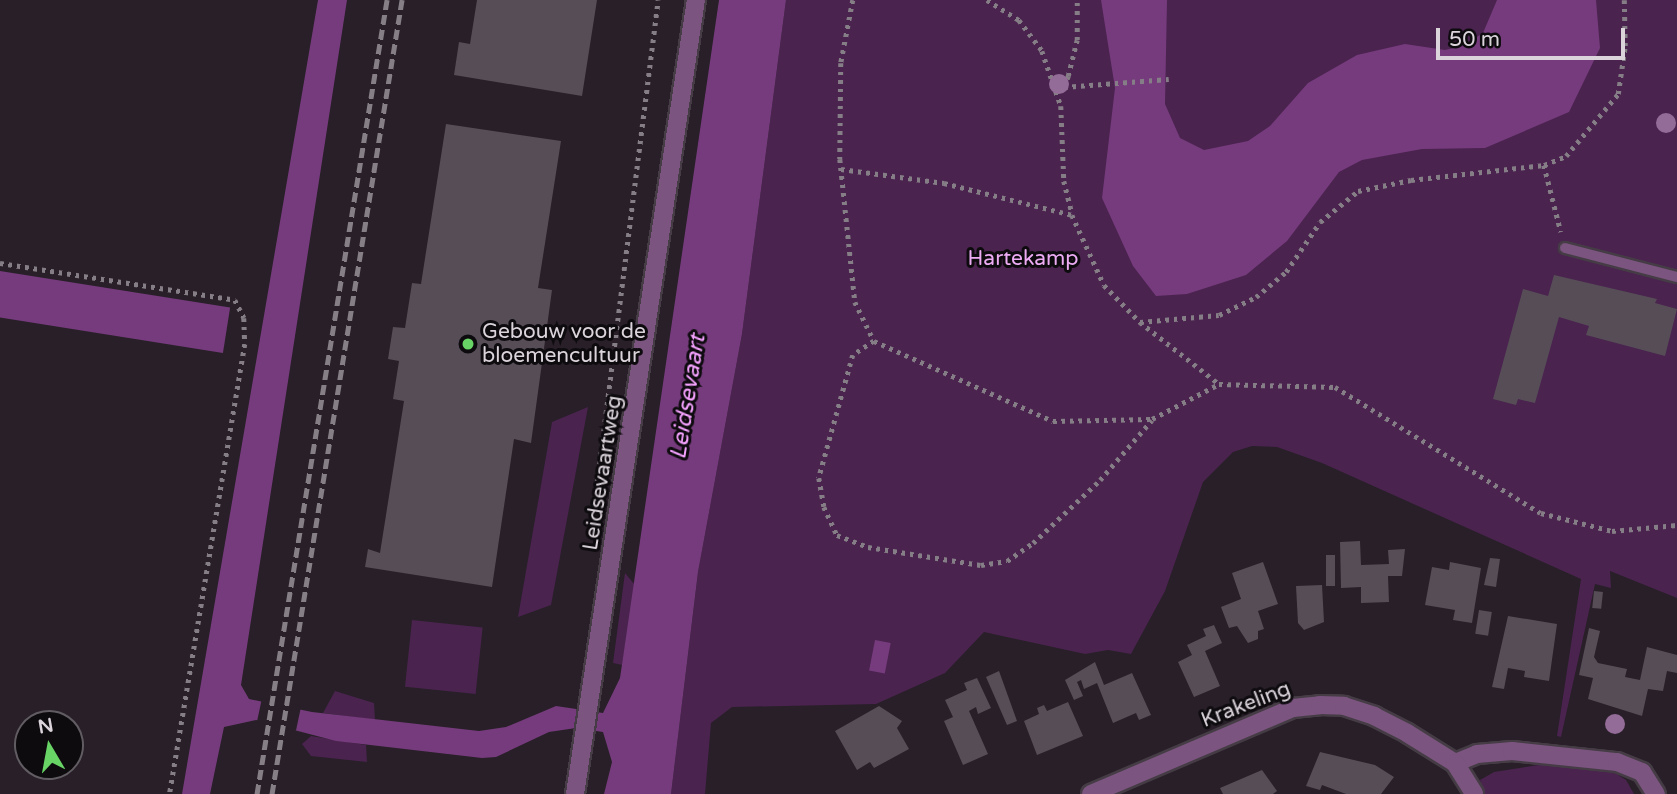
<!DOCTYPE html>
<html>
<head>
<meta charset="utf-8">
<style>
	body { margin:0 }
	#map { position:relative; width:1677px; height:794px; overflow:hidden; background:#281f28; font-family:"Varela Round",sans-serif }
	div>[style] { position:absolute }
	.green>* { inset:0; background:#4a234f; transform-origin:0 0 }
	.water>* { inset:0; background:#763b7d; transform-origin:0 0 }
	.pier>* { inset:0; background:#281f28; transform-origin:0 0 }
	.building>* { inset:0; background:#564d57; transform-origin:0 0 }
	.path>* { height:4.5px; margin-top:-2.25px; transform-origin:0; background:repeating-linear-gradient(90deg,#867e86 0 3.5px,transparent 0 8.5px) }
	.roads { filter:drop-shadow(2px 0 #453c45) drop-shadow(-2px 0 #453c45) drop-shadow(0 2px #453c45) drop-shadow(0 -2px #453c45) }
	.service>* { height:10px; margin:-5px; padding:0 5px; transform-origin:5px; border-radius:5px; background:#7b547f }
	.minor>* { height:18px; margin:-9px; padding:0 9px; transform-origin:9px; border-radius:9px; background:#7b547f }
	.tertiary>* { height:18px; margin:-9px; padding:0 9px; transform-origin:9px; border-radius:9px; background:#7b547f }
	.rail>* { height:5px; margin-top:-2.5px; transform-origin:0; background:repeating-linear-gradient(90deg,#867f86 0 10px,transparent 0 15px) }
	.trees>* { width:20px; height:20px; margin:-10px; border-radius:50%; background:#946c98 }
	.dots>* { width:19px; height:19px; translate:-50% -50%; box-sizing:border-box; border:4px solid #0e0b0f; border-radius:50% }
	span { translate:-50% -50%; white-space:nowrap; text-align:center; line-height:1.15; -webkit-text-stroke:6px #0e0b0f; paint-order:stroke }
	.park-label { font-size:21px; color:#edabf4 }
	.poi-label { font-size:21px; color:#dbd5db }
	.left { translate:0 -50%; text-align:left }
	.street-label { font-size:21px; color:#dbd5db }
	.water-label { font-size:23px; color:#f5a2fe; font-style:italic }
	.north { position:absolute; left:14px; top:710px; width:70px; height:70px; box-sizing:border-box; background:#0e0b0f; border:2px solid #605c61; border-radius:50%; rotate:350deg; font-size:19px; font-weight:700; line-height:28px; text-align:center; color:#dbd5db }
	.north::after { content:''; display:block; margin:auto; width:24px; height:32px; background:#68d465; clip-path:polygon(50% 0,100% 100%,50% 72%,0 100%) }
	.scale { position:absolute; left:1436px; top:28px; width:189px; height:32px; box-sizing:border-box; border:4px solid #dbd5db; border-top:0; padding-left:9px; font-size:21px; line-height:24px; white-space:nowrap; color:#dbd5db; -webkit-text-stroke:5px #0e0b0f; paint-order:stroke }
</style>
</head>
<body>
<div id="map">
	<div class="green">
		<div style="clip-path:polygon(786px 0,1677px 0,1677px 598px,1610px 571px,1611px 588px,1595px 584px,1561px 737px,1557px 736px,1581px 579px,1322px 463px,1277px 447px,1252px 446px,1233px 452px,1203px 482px,1165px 591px,1131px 654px,1108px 650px,1085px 654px,984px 632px,945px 673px,876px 704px,732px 707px,711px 723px,705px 794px,671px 794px,698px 572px,742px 334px)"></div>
		<div style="clip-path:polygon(588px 407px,551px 605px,518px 617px,552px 422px)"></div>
		<div style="clip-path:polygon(625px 573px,635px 585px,622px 665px,613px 663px)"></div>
		<div style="left:412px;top:620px;width:71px;height:67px;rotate:6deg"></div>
		<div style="clip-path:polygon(335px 691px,374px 703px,375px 720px,323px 713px)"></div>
		<div style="clip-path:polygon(311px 736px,366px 745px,367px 762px,311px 756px,302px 744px)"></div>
		<div style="clip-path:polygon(1545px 764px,1612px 771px,1626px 780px,1634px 794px,1484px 794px,1480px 780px,1494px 772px)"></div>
	</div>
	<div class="water">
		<div style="clip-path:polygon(318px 0,347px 0,241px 685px,249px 699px,312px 712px,479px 731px,506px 727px,556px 706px,603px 713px,620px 678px,719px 0,786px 0,742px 334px,698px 572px,671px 794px,604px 794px,612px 762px,603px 732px,576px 728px,549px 732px,496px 757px,482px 758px,336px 741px,256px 720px,224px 727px,210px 794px,182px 794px)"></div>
		<div style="clip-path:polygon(1101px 0,1167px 0,1165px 104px,1180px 138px,1204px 150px,1248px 141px,1270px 126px,1308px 83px,1357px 55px,1405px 44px,1445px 50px,1463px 46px,1483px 33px,1497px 0,1596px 0,1600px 48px,1569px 112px,1485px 148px,1422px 149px,1362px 160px,1339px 172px,1287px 241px,1246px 275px,1187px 294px,1156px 296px,1133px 266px,1102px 198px,1115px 88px)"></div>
		<div style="left:0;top:271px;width:233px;height:46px;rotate:9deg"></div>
		<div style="left:875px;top:640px;width:16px;height:31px;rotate:11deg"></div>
	</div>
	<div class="pier">
		<div style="left:262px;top:698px;width:40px;height:25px;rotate:12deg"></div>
	</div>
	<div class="building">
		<div style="clip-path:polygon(477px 0,597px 0,582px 96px,454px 75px,459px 42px,470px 44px)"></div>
		<div style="clip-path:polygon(446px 124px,561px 141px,538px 288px,552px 290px,531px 443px,514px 439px,492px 587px,365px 567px,368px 549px,380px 553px,404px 401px,393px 399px,399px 361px,388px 359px,393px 327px,405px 328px,412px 283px,421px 284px)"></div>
		<div style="clip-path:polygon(1554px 275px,1657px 299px,1655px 303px,1677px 309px,1665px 356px,1586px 335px,1589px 326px,1559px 317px,1535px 403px,1518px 399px,1516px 405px,1493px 399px,1523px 289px,1548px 296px)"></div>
		<div style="clip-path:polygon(1360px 541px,1361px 565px,1389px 564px,1388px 550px,1405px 549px,1402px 576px,1388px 576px,1389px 602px,1361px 603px,1361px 587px,1341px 588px,1340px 542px)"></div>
		<div style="left:1326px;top:555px;width:9px;height:31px"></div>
		<div style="clip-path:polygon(1490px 558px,1500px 559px,1496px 587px,1484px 585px)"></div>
		<div style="clip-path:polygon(1263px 562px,1278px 604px,1258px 611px,1264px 629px,1258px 631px,1258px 639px,1248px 643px,1237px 626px,1229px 628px,1221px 607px,1241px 599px,1232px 573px)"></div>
		<div style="clip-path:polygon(1450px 562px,1481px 568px,1472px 623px,1453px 620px,1455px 610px,1425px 605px,1432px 567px,1449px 570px)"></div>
		<div style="clip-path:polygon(1322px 585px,1324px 622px,1304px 630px,1298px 623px,1296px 586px)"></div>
		<div style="left:1594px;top:591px;width:9px;height:17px;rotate:6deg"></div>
		<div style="left:1479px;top:610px;width:13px;height:24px;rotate:9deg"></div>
		<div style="clip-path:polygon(1508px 616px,1557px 624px,1549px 681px,1524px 677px,1525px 671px,1508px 668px,1504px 689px,1492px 687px)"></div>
		<div style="clip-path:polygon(1214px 625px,1222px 643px,1205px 651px,1220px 686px,1194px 697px,1178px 662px,1192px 655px,1187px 645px,1206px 636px,1203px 629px)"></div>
		<div style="clip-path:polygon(1589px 628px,1600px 631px,1594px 657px,1598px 663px,1627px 669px,1625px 677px,1640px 680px,1647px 647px,1677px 655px,1677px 673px,1667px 671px,1663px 691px,1648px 689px,1642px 716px,1588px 699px,1593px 678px,1579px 675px)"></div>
		<div style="clip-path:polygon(1095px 662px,1104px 685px,1132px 673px,1151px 715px,1139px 720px,1136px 713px,1113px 723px,1097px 683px,1084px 689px,1081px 680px,1077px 682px,1083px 696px,1074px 700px,1065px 680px)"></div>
		<div style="clip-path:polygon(999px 671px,1017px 721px,1007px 725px,986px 677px)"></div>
		<div style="clip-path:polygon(977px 678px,991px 708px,978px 714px,976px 707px,969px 711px,988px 754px,963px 765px,944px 721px,953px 717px,945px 700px,967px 690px,964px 683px)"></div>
		<div style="clip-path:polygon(1068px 702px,1083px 736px,1037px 755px,1024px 721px,1039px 714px,1037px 708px,1044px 705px,1047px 711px)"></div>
		<div style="clip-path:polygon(879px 706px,902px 721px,897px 728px,909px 749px,874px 768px,870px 762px,857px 770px,835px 731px)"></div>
		<div style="clip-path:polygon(1320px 752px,1375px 765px,1394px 777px,1381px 794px,1346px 794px,1322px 785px,1320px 790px,1306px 786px)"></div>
		<div style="clip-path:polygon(1262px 770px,1277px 791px,1273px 794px,1223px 794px,1220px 788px)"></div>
	</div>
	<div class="path">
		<div style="left:853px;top:0;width:64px;rotate:100.8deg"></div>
		<div style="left:841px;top:63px;width:96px;rotate:90.6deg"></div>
		<div style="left:840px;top:159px;width:144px;rotate:84deg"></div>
		<div style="left:855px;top:302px;width:43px;rotate:64deg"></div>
		<div style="left:874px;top:341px;width:196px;rotate:24.1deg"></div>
		<div style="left:1053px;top:421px;width:99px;rotate:-1.2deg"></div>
		<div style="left:1152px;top:419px;width:76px;rotate:-27.6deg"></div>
		<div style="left:1219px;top:384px;width:116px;rotate:1.5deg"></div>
		<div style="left:1335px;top:387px;width:241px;rotate:31.5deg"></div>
		<div style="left:1541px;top:513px;width:73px;rotate:14.2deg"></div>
		<div style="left:1612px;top:531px;width:65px;rotate:-5.3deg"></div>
		<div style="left:987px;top:0;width:38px;rotate:32deg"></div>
		<div style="left:1019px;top:20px;width:39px;rotate:53deg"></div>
		<div style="left:1042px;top:51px;width:58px;rotate:70.9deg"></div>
		<div style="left:1061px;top:106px;width:75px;rotate:87.7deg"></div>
		<div style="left:1064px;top:181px;width:34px;rotate:76deg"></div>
		<div style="left:1064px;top:87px;width:105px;rotate:-4.4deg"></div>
		<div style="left:1055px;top:88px;width:9px;rotate:-6deg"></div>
		<div style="left:1064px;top:87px;width:12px;rotate:-70deg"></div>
		<div style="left:1068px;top:76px;width:37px;rotate:-76deg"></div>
		<div style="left:1077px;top:40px;width:40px;rotate:-90deg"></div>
		<div style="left:1544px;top:165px;width:69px;rotate:75.8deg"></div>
		<div style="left:841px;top:169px;width:104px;rotate:7.7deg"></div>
		<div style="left:944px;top:183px;width:132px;rotate:14deg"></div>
		<div style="left:1072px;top:215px;width:77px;rotate:65.4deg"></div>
		<div style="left:1104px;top:285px;width:52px;rotate:45.8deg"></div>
		<div style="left:1140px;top:322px;width:79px;rotate:-5.1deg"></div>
		<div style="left:1219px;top:315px;width:41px;rotate:-25.9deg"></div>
		<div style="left:1256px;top:297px;width:39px;rotate:-40deg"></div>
		<div style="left:1286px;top:272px;width:60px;rotate:-55.8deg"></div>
		<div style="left:1320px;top:222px;width:49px;rotate:-39.2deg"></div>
		<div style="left:1358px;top:191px;width:54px;rotate:-11.7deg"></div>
		<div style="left:1411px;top:180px;width:134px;rotate:-6.4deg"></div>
		<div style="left:1544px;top:165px;width:24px;rotate:-22deg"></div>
		<div style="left:1566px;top:156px;width:81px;rotate:-50deg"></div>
		<div style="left:1618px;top:94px;width:49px;rotate:-81.7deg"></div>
		<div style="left:1625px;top:46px;width:46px;rotate:-91.2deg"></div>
		<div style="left:0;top:263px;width:238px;rotate:8.9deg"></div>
		<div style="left:235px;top:300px;width:20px;rotate:63deg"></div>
		<div style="left:244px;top:318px;width:26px;rotate:88deg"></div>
		<div style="left:245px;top:344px;width:456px;rotate:99.5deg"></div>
		<div style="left:1140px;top:322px;width:100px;rotate:38.1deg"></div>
		<div style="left:874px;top:341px;width:25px;rotate:146deg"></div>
		<div style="left:853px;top:355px;width:128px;rotate:105.5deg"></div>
		<div style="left:819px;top:478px;width:29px;rotate:80deg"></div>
		<div style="left:824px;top:507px;width:31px;rotate:65deg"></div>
		<div style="left:837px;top:535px;width:33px;rotate:21deg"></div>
		<div style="left:868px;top:547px;width:114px;rotate:9.1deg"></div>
		<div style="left:981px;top:565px;width:26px;rotate:-9deg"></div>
		<div style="left:1007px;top:561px;width:32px;rotate:-35deg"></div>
		<div style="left:1033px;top:543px;width:92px;rotate:-43.2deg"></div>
		<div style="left:1100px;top:480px;width:79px;rotate:-49.1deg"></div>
		<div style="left:593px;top:515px;width:519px;rotate:-82.81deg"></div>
	</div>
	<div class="roads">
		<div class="service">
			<div style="left:1565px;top:248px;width:116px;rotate:14.5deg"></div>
		</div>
		<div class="minor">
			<div style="left:1455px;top:763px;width:24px;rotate:-22deg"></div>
			<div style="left:1477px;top:754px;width:35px;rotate:-5deg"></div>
			<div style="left:1512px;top:751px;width:106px;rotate:6deg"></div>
			<div style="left:1617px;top:762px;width:27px;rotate:22deg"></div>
			<div style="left:1642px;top:772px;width:26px;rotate:58deg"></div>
			<div style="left:1091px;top:794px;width:220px;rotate:-23.1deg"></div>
			<div style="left:1293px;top:708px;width:27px;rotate:-6deg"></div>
			<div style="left:1320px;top:705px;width:24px;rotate:2deg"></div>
			<div style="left:1344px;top:706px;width:32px;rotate:18deg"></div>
			<div style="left:1374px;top:716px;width:37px;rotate:27deg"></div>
			<div style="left:1407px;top:733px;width:57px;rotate:32deg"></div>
			<div style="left:1455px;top:763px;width:36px;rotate:58deg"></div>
		</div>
		<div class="tertiary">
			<div style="left:575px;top:794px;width:803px;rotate:-81.34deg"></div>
		</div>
	</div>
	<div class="rail">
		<div style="left:257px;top:794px;width:805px;rotate:-80.7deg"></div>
		<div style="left:272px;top:794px;width:805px;rotate:-80.7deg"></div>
	</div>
	<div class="trees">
		<div style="left:1059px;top:84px"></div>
		<div style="left:1666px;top:123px"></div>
		<div style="left:1615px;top:724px"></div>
	</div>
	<div class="dots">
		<div style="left:468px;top:344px;background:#68d465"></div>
	</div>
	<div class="park-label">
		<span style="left:1023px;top:259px">Hartekamp</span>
	</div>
	<div class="poi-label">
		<span class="left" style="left:482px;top:344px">Gebouw voor de<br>bloemencultuur</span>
	</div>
	<div class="street-label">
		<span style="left:603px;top:473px;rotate:-81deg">Leidsevaartweg</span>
		<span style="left:1246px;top:705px;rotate:-21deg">Krakeling</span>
	</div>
	<div class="water-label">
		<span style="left:688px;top:397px;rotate:-81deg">Leidsevaart</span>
	</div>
	<div class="north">N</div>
	<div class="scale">50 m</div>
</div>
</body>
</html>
